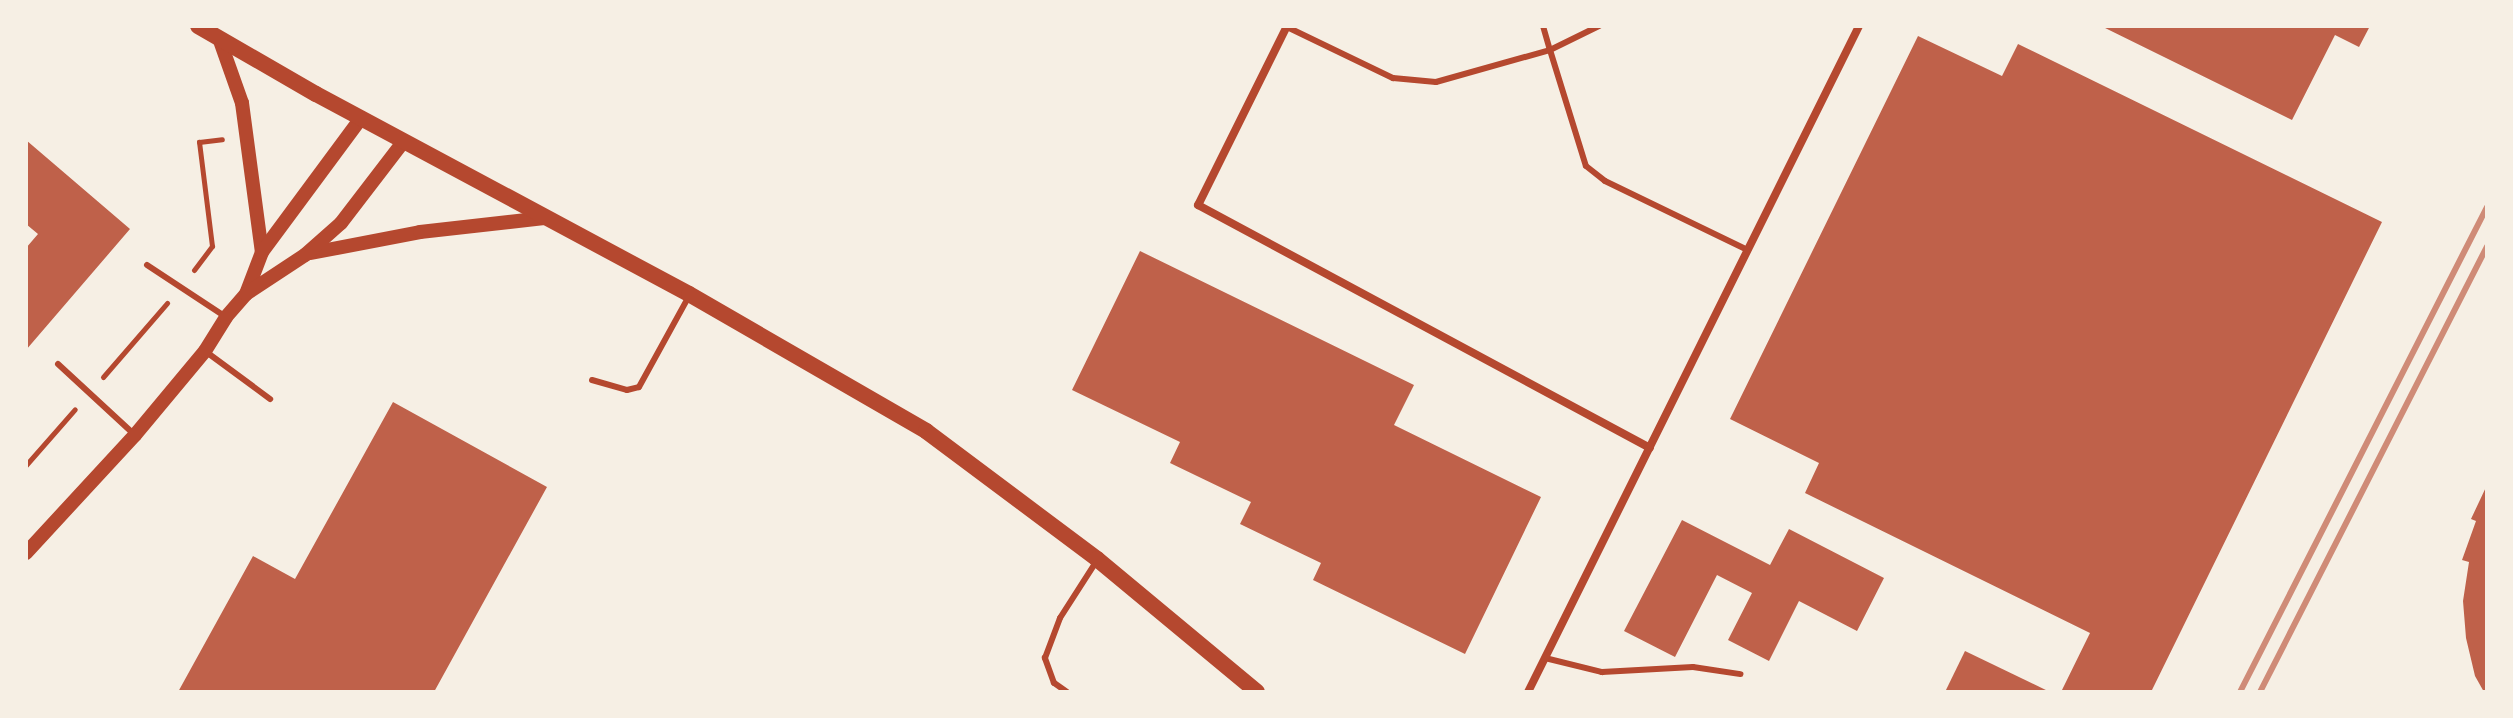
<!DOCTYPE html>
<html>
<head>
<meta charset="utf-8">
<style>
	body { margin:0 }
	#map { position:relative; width:2513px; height:718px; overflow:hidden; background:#f6efe4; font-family:Rubik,sans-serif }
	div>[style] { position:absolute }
	.building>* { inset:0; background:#bf614a }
	.path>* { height:5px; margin:-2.5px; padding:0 2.5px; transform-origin:2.5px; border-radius:2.5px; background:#b5482f }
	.service>* { height:6px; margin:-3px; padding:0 3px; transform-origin:3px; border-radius:3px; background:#b5482f }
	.minor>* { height:8px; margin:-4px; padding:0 4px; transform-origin:4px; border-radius:4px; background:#b5482f }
	.tertiary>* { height:14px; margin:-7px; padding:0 7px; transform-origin:7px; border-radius:7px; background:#b5482f }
	.secondary>* { height:16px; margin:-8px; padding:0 8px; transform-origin:8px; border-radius:8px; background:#b5482f }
	.rail>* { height:6px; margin:-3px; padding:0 3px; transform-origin:3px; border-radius:3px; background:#cf8b77 }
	span { translate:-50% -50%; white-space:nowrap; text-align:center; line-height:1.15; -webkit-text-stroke:6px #f6efe4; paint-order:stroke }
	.frame { position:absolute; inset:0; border:28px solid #f6efe4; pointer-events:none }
</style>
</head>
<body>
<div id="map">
	<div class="building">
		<div style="clip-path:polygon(2101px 26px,2370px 26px,2359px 47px,2335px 35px,2292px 120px)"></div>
		<div style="clip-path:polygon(1918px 36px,2002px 76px,2018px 44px,2382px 222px,2151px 692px,2061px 692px,2090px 633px,1805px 493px,1819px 463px,1730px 419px)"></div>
		<div style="clip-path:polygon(26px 140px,130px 229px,26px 350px,26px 248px,38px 234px,26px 224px)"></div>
		<div style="clip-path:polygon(1140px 251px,1414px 385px,1394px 425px,1541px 497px,1465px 654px,1313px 580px,1321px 563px,1240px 524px,1251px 502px,1170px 463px,1180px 442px,1072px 390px)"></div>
		<div style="clip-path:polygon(393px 402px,547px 487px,434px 692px,178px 692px,253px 556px,295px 579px)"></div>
		<div style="clip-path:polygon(2487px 485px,2487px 692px,2484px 692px,2475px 676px,2466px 638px,2463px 601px,2469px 562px,2462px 560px,2476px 521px,2471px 519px)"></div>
		<div style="clip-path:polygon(1682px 520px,1770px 565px,1789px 529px,1884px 578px,1857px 631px,1799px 601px,1769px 661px,1728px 640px,1752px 593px,1717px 575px,1675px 657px,1624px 631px)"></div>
		<div style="clip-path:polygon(1965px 651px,2050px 692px,1945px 692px)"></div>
	</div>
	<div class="path">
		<div style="left:194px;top:270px;width:30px;rotate:-53deg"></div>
		<div style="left:212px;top:246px;width:105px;rotate:-97.1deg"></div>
		<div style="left:199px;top:142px;width:23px;rotate:-7deg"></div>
		<div style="left:103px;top:377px;width:98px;rotate:-49.1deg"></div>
		<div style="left:26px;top:465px;width:74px;rotate:-48.8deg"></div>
	</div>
	<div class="service">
		<div style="left:1543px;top:26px;width:25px;rotate:74deg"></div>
		<div style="left:1550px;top:50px;width:55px;rotate:-26.1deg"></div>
		<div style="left:1287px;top:27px;width:118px;rotate:25.7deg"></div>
		<div style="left:1393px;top:78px;width:43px;rotate:5.3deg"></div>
		<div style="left:1436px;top:82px;width:118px;rotate:-15.7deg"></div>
		<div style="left:1550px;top:50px;width:121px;rotate:72.8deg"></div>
		<div style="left:1586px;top:166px;width:24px;rotate:38deg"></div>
		<div style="left:1605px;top:181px;width:159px;rotate:25.8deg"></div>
		<div style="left:147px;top:265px;width:95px;rotate:33.4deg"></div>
		<div style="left:205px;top:351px;width:81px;rotate:36.4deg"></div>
		<div style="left:58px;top:364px;width:105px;rotate:42.7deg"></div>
		<div style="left:592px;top:380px;width:36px;rotate:16deg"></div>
		<div style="left:627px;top:390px;width:12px;rotate:-14deg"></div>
		<div style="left:639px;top:387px;width:104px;rotate:-61.2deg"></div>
		<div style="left:1545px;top:658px;width:59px;rotate:13.8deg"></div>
		<div style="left:1602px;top:672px;width:91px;rotate:-3.1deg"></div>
		<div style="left:1693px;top:667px;width:48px;rotate:8.5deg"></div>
		<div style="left:1067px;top:692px;width:16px;rotate:-145deg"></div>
		<div style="left:1054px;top:683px;width:27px;rotate:-110deg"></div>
		<div style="left:1045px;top:658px;width:43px;rotate:-69.4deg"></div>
		<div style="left:1060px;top:618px;width:67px;rotate:-57.3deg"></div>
	</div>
	<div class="minor">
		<div style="left:1287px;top:26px;width:200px;rotate:116.4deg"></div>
		<div style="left:1198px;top:205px;width:513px;rotate:28.26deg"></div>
		<div style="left:1528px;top:692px;width:744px;rotate:-63.57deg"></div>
	</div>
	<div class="tertiary">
		<div style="left:219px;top:38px;width:69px;rotate:70.5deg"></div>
		<div style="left:242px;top:103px;width:150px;rotate:82.4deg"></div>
		<div style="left:311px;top:253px;width:111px;rotate:-10.9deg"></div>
		<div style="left:420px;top:232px;width:125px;rotate:-6.4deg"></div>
		<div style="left:246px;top:294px;width:45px;rotate:-69.1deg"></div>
		<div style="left:262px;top:252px;width:167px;rotate:-53.5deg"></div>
		<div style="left:26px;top:553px;width:161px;rotate:-47.3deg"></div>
		<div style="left:135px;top:435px;width:109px;rotate:-50.2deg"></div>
		<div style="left:205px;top:351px;width:40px;rotate:-58deg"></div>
		<div style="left:226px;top:317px;width:30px;rotate:-49deg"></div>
		<div style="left:246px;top:294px;width:71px;rotate:-33.5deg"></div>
		<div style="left:305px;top:255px;width:48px;rotate:-41.6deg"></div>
		<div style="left:341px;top:223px;width:103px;rotate:-52.5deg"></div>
	</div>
	<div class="secondary">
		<div style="left:198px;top:26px;width:136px;rotate:30deg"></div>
		<div style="left:316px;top:94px;width:423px;rotate:28.2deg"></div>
		<div style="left:689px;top:294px;width:274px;rotate:30deg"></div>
		<div style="left:926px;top:431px;width:214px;rotate:36.8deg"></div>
		<div style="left:1097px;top:559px;width:208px;rotate:39.7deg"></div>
	</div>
	<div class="rail">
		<div style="left:2240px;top:692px;width:544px;rotate:-63.01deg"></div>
		<div style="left:2260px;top:692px;width:500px;rotate:-63deg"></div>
	</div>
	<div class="frame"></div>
</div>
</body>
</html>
